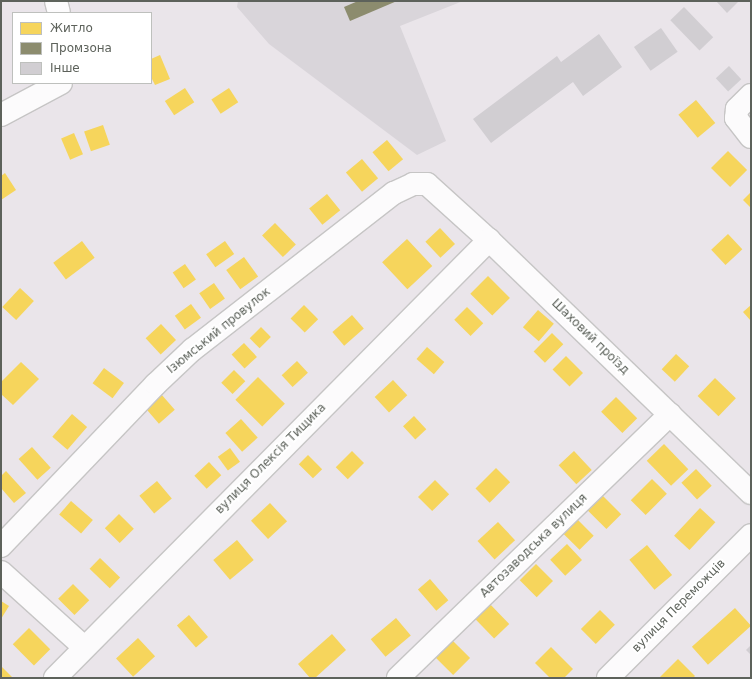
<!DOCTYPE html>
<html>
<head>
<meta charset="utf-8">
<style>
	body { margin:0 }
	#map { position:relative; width:752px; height:679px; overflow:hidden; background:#eae5ea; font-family:"DejaVu Sans",sans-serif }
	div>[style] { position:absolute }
	.industrial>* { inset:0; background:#d9d5da }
	.homes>* { inset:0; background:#f6d55c; transform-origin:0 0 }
	.industry>* { inset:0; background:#8c8c6e }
	.building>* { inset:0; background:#d1ced2; transform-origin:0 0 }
	.roads { filter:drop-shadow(1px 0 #c6c5c5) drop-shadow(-1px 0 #c6c5c5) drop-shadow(0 1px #c6c5c5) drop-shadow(0 -1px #c6c5c5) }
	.minor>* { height:22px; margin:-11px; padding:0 11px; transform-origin:11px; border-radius:11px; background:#fcfbfc }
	span { translate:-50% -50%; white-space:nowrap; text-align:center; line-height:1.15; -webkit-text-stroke:4px #fff; paint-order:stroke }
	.street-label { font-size:12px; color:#5d625b }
	.frame { position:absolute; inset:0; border:2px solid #5d625b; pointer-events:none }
	.legend { position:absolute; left:12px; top:12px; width:140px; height:72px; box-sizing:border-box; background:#fff; border:1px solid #bec0bd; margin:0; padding:5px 7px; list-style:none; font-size:12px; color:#5d625b }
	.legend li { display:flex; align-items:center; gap:8px; height:20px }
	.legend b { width:20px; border:1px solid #bec0bd }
</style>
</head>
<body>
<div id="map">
	<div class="industrial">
		<div style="clip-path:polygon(238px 1px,463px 1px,400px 26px,446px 141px,417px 155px,269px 44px,237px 7px)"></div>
	</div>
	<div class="homes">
		<div style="clip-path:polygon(160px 55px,170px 79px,155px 85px,151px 77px,151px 59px)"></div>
		<div style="left:185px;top:88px;width:17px;height:24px;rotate:57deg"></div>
		<div style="left:229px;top:88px;width:17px;height:21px;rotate:57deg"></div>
		<div style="left:696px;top:100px;width:30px;height:23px;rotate:50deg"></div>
		<div style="left:103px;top:125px;width:21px;height:20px;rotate:71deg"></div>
		<div style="left:74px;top:133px;width:23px;height:14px;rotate:67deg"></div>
		<div style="left:387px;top:140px;width:25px;height:19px;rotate:50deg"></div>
		<div style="left:728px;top:151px;width:27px;height:24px;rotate:45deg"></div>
		<div style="left:362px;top:159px;width:25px;height:21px;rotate:50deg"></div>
		<div style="clip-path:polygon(5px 173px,16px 190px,1px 200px,1px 176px)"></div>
		<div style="clip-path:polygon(751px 192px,751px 208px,743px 200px)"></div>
		<div style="left:327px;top:194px;width:21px;height:23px;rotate:51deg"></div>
		<div style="left:275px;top:223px;width:30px;height:18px;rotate:46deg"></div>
		<div style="left:440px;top:228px;width:22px;height:20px;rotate:47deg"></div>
		<div style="left:728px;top:234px;width:21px;height:23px;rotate:47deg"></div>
		<div style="left:407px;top:239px;width:37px;height:34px;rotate:47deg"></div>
		<div style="left:82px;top:241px;width:21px;height:36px;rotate:53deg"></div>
		<div style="left:225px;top:241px;width:16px;height:23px;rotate:55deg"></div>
		<div style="left:244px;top:257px;width:24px;height:22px;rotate:54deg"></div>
		<div style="left:185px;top:264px;width:19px;height:15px;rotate:55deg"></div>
		<div style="left:488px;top:276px;width:31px;height:25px;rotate:45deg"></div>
		<div style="left:214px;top:283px;width:19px;height:18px;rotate:55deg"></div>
		<div style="left:20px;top:288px;width:19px;height:26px;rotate:43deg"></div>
		<div style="left:191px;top:304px;width:17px;height:20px;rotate:54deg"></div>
		<div style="left:304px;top:305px;width:20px;height:19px;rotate:45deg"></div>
		<div style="clip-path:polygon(751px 305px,751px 321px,743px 312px)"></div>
		<div style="left:467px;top:307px;width:23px;height:18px;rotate:45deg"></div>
		<div style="left:538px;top:310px;width:21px;height:23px;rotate:41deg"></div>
		<div style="left:352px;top:315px;width:18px;height:26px;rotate:49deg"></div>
		<div style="left:161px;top:324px;width:22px;height:21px;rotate:47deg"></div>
		<div style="left:261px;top:327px;width:14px;height:16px;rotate:45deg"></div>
		<div style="left:552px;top:333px;width:16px;height:26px;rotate:45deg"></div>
		<div style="left:244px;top:343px;width:19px;height:17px;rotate:47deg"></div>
		<div style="left:427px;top:347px;width:23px;height:16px;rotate:41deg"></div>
		<div style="left:676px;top:354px;width:18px;height:21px;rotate:43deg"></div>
		<div style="left:566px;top:356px;width:24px;height:19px;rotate:45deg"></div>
		<div style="left:297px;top:361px;width:16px;height:21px;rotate:47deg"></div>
		<div style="clip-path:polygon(21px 362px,39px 379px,13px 405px,1px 394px,1px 382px)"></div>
		<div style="left:104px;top:368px;width:25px;height:19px;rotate:37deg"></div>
		<div style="left:234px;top:370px;width:16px;height:18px;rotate:45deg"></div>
		<div style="left:258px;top:377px;width:38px;height:32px;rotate:45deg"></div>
		<div style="left:715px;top:378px;width:29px;height:25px;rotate:44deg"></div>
		<div style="left:393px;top:380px;width:21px;height:25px;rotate:47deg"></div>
		<div style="left:161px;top:394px;width:21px;height:21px;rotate:49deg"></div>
		<div style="left:616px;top:397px;width:30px;height:21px;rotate:45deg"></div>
		<div style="left:72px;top:414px;width:20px;height:30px;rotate:41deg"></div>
		<div style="left:414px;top:416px;width:18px;height:15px;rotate:47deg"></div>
		<div style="left:241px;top:419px;width:25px;height:21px;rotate:48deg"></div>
		<div style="left:664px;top:444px;width:35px;height:24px;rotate:46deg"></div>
		<div style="left:32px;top:447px;width:28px;height:18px;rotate:48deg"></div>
		<div style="left:230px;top:448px;width:17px;height:15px;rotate:54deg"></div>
		<div style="left:352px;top:451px;width:17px;height:23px;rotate:45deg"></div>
		<div style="left:574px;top:451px;width:26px;height:21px;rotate:47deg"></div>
		<div style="left:308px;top:455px;width:20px;height:13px;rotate:45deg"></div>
		<div style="left:209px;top:462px;width:18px;height:20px;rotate:47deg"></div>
		<div style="left:496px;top:468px;width:20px;height:29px;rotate:45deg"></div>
		<div style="left:696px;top:469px;width:23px;height:20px;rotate:47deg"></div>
		<div style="clip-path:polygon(6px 471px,26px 493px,14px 503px,1px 488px,1px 476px)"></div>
		<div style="left:652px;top:479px;width:21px;height:30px;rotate:45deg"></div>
		<div style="left:435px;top:480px;width:20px;height:24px;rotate:45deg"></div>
		<div style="left:157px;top:481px;width:23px;height:23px;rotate:50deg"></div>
		<div style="left:600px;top:493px;width:30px;height:21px;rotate:45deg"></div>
		<div style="left:71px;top:501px;width:29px;height:18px;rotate:41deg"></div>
		<div style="left:270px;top:503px;width:25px;height:26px;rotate:47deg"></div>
		<div style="left:700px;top:508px;width:21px;height:38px;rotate:43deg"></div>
		<div style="left:119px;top:514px;width:21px;height:20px;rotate:45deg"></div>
		<div style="left:576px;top:518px;width:25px;height:20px;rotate:45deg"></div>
		<div style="left:498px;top:522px;width:25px;height:28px;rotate:47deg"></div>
		<div style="left:237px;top:540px;width:26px;height:31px;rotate:50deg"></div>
		<div style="left:567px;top:544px;width:22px;height:23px;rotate:47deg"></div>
		<div style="left:647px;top:545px;width:39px;height:23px;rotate:50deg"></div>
		<div style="left:100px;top:558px;width:28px;height:15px;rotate:44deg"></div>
		<div style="left:536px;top:564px;width:24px;height:23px;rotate:45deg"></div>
		<div style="left:430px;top:579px;width:28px;height:16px;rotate:49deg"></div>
		<div style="left:73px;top:584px;width:23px;height:21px;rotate:45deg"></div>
		<div style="clip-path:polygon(1px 601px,9px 606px,1px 619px)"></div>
		<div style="left:487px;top:601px;width:32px;height:21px;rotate:46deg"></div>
		<div style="left:735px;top:608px;width:24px;height:58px;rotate:48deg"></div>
		<div style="left:600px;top:610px;width:21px;height:27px;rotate:45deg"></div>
		<div style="left:189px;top:615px;width:29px;height:16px;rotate:49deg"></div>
		<div style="left:396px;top:618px;width:23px;height:33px;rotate:50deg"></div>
		<div style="left:29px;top:628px;width:30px;height:23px;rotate:45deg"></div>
		<div style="clip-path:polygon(332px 634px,346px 650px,315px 678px,310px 678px,298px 664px)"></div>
		<div style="left:138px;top:638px;width:25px;height:30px;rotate:47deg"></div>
		<div style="left:451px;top:639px;width:27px;height:24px;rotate:45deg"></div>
		<div style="clip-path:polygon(551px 647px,573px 669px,564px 678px,550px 678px,535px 663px)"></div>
		<div style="clip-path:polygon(678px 659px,695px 676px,693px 678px,659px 678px)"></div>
		<div style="clip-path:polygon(1px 666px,13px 678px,1px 678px)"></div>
	</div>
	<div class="industry">
		<div style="clip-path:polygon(358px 1px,397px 1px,350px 21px,344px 7px)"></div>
	</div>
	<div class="building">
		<div style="clip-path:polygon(716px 1px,739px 1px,727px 13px)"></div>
		<div style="left:684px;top:7px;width:42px;height:19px;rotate:46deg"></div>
		<div style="left:661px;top:28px;width:29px;height:33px;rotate:55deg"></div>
		<div style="clip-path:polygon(599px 34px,622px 67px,583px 96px,573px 82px,491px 143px,473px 119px,557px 56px,561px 62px)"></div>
		<div style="left:729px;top:66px;width:18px;height:18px;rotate:47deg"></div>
		<div style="clip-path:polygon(751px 645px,751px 655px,746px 650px)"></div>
	</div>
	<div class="roads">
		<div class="minor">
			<div style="left:56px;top:1px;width:12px;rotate:76deg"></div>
			<div style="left:751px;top:95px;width:20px;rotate:135deg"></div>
			<div style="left:737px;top:109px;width:9px;rotate:96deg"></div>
			<div style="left:736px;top:118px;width:24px;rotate:52deg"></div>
			<div style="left:1px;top:115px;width:68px;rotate:-28.1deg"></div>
			<div style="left:1px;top:546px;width:224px;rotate:-46.3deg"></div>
			<div style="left:156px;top:384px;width:50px;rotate:-43.4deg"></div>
			<div style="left:192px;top:350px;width:256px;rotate:-37.9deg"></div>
			<div style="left:394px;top:193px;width:21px;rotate:-25deg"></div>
			<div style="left:413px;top:184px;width:14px"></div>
			<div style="left:427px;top:184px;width:84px;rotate:42.1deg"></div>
			<div style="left:489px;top:240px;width:364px;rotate:44deg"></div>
			<div style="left:1px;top:572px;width:112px;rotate:42.1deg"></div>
			<div style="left:55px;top:678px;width:617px;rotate:-45.26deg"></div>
			<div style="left:398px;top:678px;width:379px;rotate:-44.1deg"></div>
			<div style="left:608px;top:678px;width:202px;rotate:-45deg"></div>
		</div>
	</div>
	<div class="street-label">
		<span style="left:219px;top:331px;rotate:-39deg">Ізюмський провулок</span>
		<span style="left:590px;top:337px;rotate:44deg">Шаховий проїзд</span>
		<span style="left:271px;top:459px;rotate:-45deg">вулиця Олексія Тищика</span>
		<span style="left:534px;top:546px;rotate:-44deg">Автозаводська вулиця</span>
		<span style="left:679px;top:606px;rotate:-45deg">вулиця Переможців</span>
	</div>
	<div class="frame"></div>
	<ul class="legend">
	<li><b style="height:11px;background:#f6d55c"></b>Житло</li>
	<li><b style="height:11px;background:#8c8c6e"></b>Промзона</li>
	<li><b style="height:11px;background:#d1ced2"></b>Інше</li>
	</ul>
</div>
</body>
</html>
